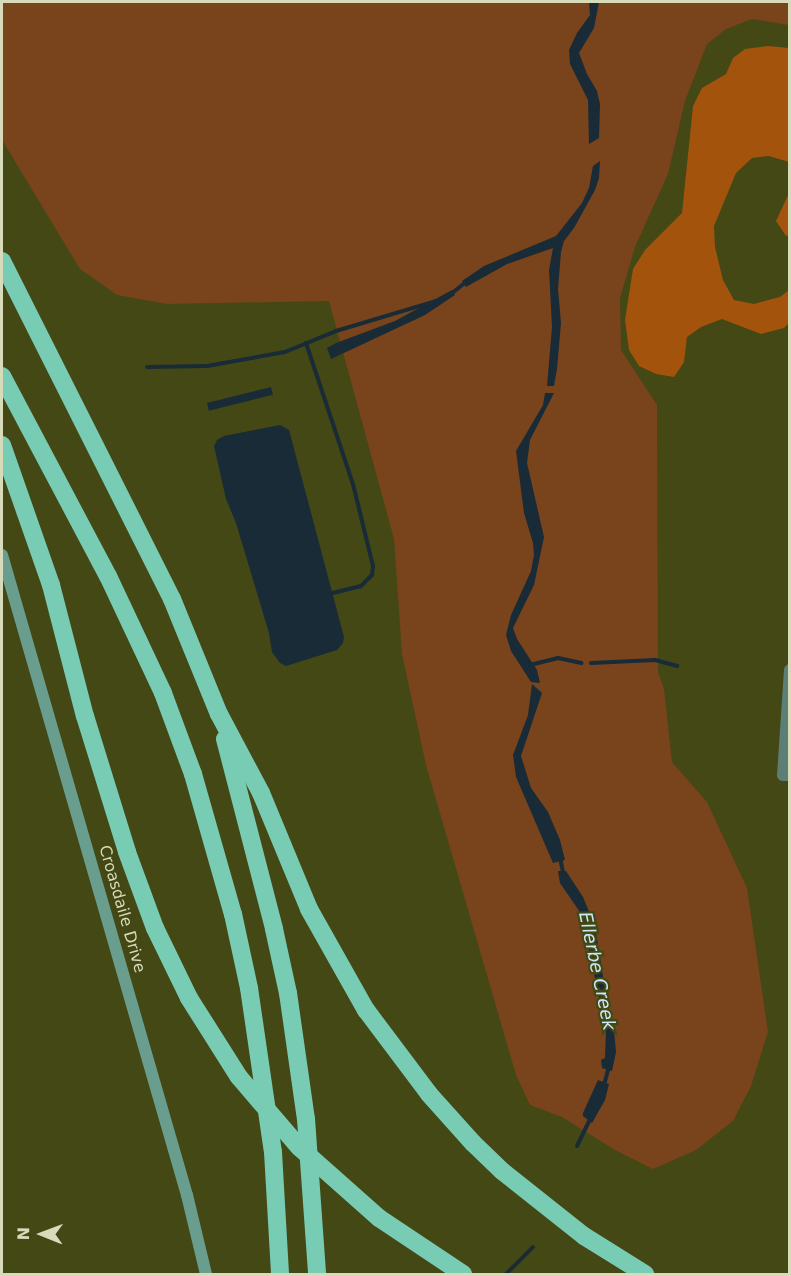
<!DOCTYPE html>
<html>
<head>
<meta charset="utf-8">
<style>
	body { margin:0 }
	#map { position:relative; width:791px; height:1276px; overflow:hidden; background:#434815; font-family:"DejaVu Sans",sans-serif }
	div>[style] { position:absolute }
	.green>* { inset:0; background:#79431c }
	.forest>* { inset:0; background:#a3530c }
	.water>* { inset:0; background:#182b36; transform-origin:0 0 }
	.stream>* { height:4px; margin:-2px; padding:0 2px; transform-origin:2px; border-radius:2px; background:#182b36 }
	.street>* { height:12px; margin:-6px; padding:0 6px; transform-origin:6px; border-radius:6px; background:#5d7e74 }
	.secondary>* { height:12px; margin:-6px; padding:0 6px; transform-origin:6px; border-radius:6px; background:#699e8e }
	.highway>* { height:18px; margin:-9px; padding:0 9px; transform-origin:9px; border-radius:9px; background:#78ccb4 }
	span { translate:-50% -50%; white-space:nowrap; text-align:center; line-height:1.15; -webkit-text-stroke:4.5px #434815; paint-order:stroke }
	.street-label { font-size:16px; color:#d7dbba }
	.water-label { font-size:18px; color:#cce9fa; font-style:italic }
	.frame { position:absolute; inset:0; border:3px solid #d7dbba; pointer-events:none }
	.north { position:absolute; left:12px; top:1204px; width:60px; height:60px; -webkit-text-stroke:4px #434815; paint-order:stroke; rotate:271deg; font-size:16px; font-weight:700; line-height:24px; text-align:center; color:#d7dbba }
	.north::after { content:''; display:block; margin:auto; width:21px; height:27px; background:#d7dbba; clip-path:polygon(50% 0,100% 100%,50% 72%,0 100%) }
</style>
</head>
<body>
<div id="map">
	<div class="green">
		<div style="clip-path:polygon(2px 2px,789px 2px,789px 25px,752px 19px,726px 29px,707px 44px,685px 101px,668px 174px,635px 247px,620px 298px,621px 350px,657px 405px,658px 672px,664px 689px,672px 762px,707px 802px,747px 888px,768px 1032px,751px 1086px,733px 1121px,696px 1150px,653px 1169px,615px 1150px,562px 1117px,530px 1105px,516px 1075px,426px 765px,402px 654px,394px 539px,329px 301px,167px 304px,117px 295px,80px 269px,2px 140px)"></div>
	</div>
	<div class="forest">
		<div style="clip-path:polygon(768px 46px,789px 48px,789px 162px,769px 156px,752px 158px,736px 173px,714px 226px,715px 247px,723px 280px,734px 300px,754px 304px,780px 297px,789px 290px,789px 323px,784px 328px,761px 334px,722px 319px,701px 327px,687px 337px,684px 362px,674px 377px,656px 374px,639px 366px,629px 350px,625px 320px,633px 269px,645px 250px,682px 213px,693px 106px,702px 88px,726px 74px,733px 58px,745px 49px)"></div>
		<div style="clip-path:polygon(789px 193px,789px 235px,786px 236px,776px 221px)"></div>
	</div>
	<div class="water">
		<div style="clip-path:polygon(589px 2px,599px 2px,594px 28px,579px 53px,587px 74px,597px 91px,600px 104px,599px 138px,589px 144px,588px 100px,570px 64px,569px 50px,577px 33px,590px 15px)"></div>
		<div style="clip-path:polygon(600px 161px,599px 178px,595px 190px,574px 228px,564px 241px,561px 252px,558px 289px,561px 323px,557px 369px,554px 386px,547px 386px,552px 327px,549px 270px,553px 248px,507px 264px,466px 287px,462px 281px,484px 266px,556px 236px,582px 203px,589px 188px,593px 166px)"></div>
		<div style="clip-path:polygon(452px 290px,455px 295px,425px 315px,331px 359px,327px 348px,336px 343px,395px 321px)"></div>
		<div style="left:271px;top:387px;width:8px;height:66px;rotate:76deg"></div>
		<div style="clip-path:polygon(545px 393px,554px 393px,530px 440px,527px 463px,544px 537px,534px 585px,513px 628px,517px 639px,537px 670px,540px 683px,531px 682px,511px 651px,506px 635px,511px 615px,531px 571px,534px 555px,533px 543px,524px 513px,516px 451px,543px 405px)"></div>
		<div style="clip-path:polygon(280px 425px,289px 430px,344px 637px,343px 643px,337px 650px,286px 666px,280px 663px,272px 652px,269px 633px,236px 523px,226px 499px,214px 446px,217px 440px,224px 436px)"></div>
		<div style="clip-path:polygon(532px 684px,542px 693px,521px 756px,531px 788px,548px 812px,560px 840px,565px 860px,553px 863px,516px 777px,513px 755px,528px 715px)"></div>
		<div style="clip-path:polygon(558px 871px,566px 871px,583px 897px,595px 926px,607px 1002px,614px 1030px,616px 1052px,612px 1071px,602px 1068px,601px 1060px,605px 1058px,606px 1030px,584px 927px,584px 918px,560px 883px)"></div>
		<div style="clip-path:polygon(598px 1080px,609px 1084px,605px 1100px,592px 1123px,583px 1116px,583px 1113px)"></div>
	</div>
	<div class="stream">
		<div style="left:451px;top:294px;width:19px;rotate:-39deg"></div>
		<div style="left:306px;top:343px;width:149px;rotate:71.6deg"></div>
		<div style="left:353px;top:484px;width:84px;rotate:76.3deg"></div>
		<div style="left:373px;top:566px;width:9px;rotate:96deg"></div>
		<div style="left:372px;top:575px;width:16px;rotate:135deg"></div>
		<div style="left:361px;top:586px;width:29px;rotate:166deg"></div>
		<div style="left:147px;top:367px;width:60px;rotate:-1deg"></div>
		<div style="left:207px;top:366px;width:79px;rotate:-10.2deg"></div>
		<div style="left:285px;top:352px;width:55px;rotate:-22.4deg"></div>
		<div style="left:336px;top:331px;width:104px;rotate:-16.7deg"></div>
		<div style="left:591px;top:663px;width:64px;rotate:-2.7deg"></div>
		<div style="left:655px;top:660px;width:23px;rotate:15deg"></div>
		<div style="left:530px;top:665px;width:29px;rotate:-14deg"></div>
		<div style="left:558px;top:658px;width:24px;rotate:12deg"></div>
		<div style="left:560px;top:857px;width:16px;rotate:79deg"></div>
		<div style="left:604px;top:1085px;width:20px;rotate:-75deg"></div>
		<div style="left:577px;top:1146px;width:32px;rotate:-64deg"></div>
		<div style="left:506px;top:1274px;width:38px;rotate:-45deg"></div>
	</div>
	<div class="street">
		<div style="left:790px;top:670px;width:105px;rotate:93.8deg"></div>
		<div style="left:783px;top:775px;width:7px"></div>
	</div>
	<div class="secondary">
		<div style="left:2px;top:555px;width:666px;rotate:73.88deg"></div>
		<div style="left:187px;top:1195px;width:81px;rotate:76.5deg"></div>
	</div>
	<div class="highway">
		<div style="left:2px;top:261px;width:378px;rotate:63.3deg"></div>
		<div style="left:172px;top:599px;width:124px;rotate:67.8deg"></div>
		<div style="left:219px;top:714px;width:89px;rotate:62deg"></div>
		<div style="left:261px;top:793px;width:126px;rotate:67.5deg"></div>
		<div style="left:309px;top:909px;width:116px;rotate:60.6deg"></div>
		<div style="left:366px;top:1010px;width:105px;rotate:53.1deg"></div>
		<div style="left:429px;top:1094px;width:66px;rotate:48.1deg"></div>
		<div style="left:473px;top:1143px;width:40px;rotate:44deg"></div>
		<div style="left:502px;top:1171px;width:105px;rotate:38.4deg"></div>
		<div style="left:584px;top:1236px;width:72px;rotate:31.9deg"></div>
		<div style="left:2px;top:376px;width:226px;rotate:62.1deg"></div>
		<div style="left:108px;top:576px;width:129px;rotate:64.8deg"></div>
		<div style="left:163px;top:693px;width:86px;rotate:69.7deg"></div>
		<div style="left:193px;top:774px;width:146px;rotate:74.1deg"></div>
		<div style="left:233px;top:914px;width:76px;rotate:77.8deg"></div>
		<div style="left:249px;top:988px;width:166px;rotate:81.7deg"></div>
		<div style="left:273px;top:1152px;width:122px;rotate:86.7deg"></div>
		<div style="left:2px;top:445px;width:148px;rotate:70.7deg"></div>
		<div style="left:51px;top:585px;width:135px;rotate:75.5deg"></div>
		<div style="left:85px;top:716px;width:142px;rotate:72.8deg"></div>
		<div style="left:127px;top:852px;width:81px;rotate:69.8deg"></div>
		<div style="left:155px;top:928px;width:78px;rotate:64.1deg"></div>
		<div style="left:189px;top:998px;width:93px;rotate:57.7deg"></div>
		<div style="left:239px;top:1077px;width:92px;rotate:49.4deg"></div>
		<div style="left:299px;top:1147px;width:107px;rotate:41.6deg"></div>
		<div style="left:379px;top:1218px;width:101px;rotate:33.7deg"></div>
		<div style="left:225px;top:739px;width:196px;rotate:75.5deg"></div>
		<div style="left:274px;top:929px;width:66px;rotate:77.7deg"></div>
		<div style="left:288px;top:993px;width:127px;rotate:81.9deg"></div>
		<div style="left:306px;top:1119px;width:155px;rotate:85.9deg"></div>
	</div>
	<div class="street-label">
		<span style="left:122px;top:909px;rotate:74deg">Croasdaile Drive</span>
	</div>
	<div class="water-label">
		<span style="left:597px;top:971px;rotate:78deg">Ellerbe Creek</span>
	</div>
	<div class="frame"></div>
	<div class="north">N</div>
</div>
</body>
</html>
